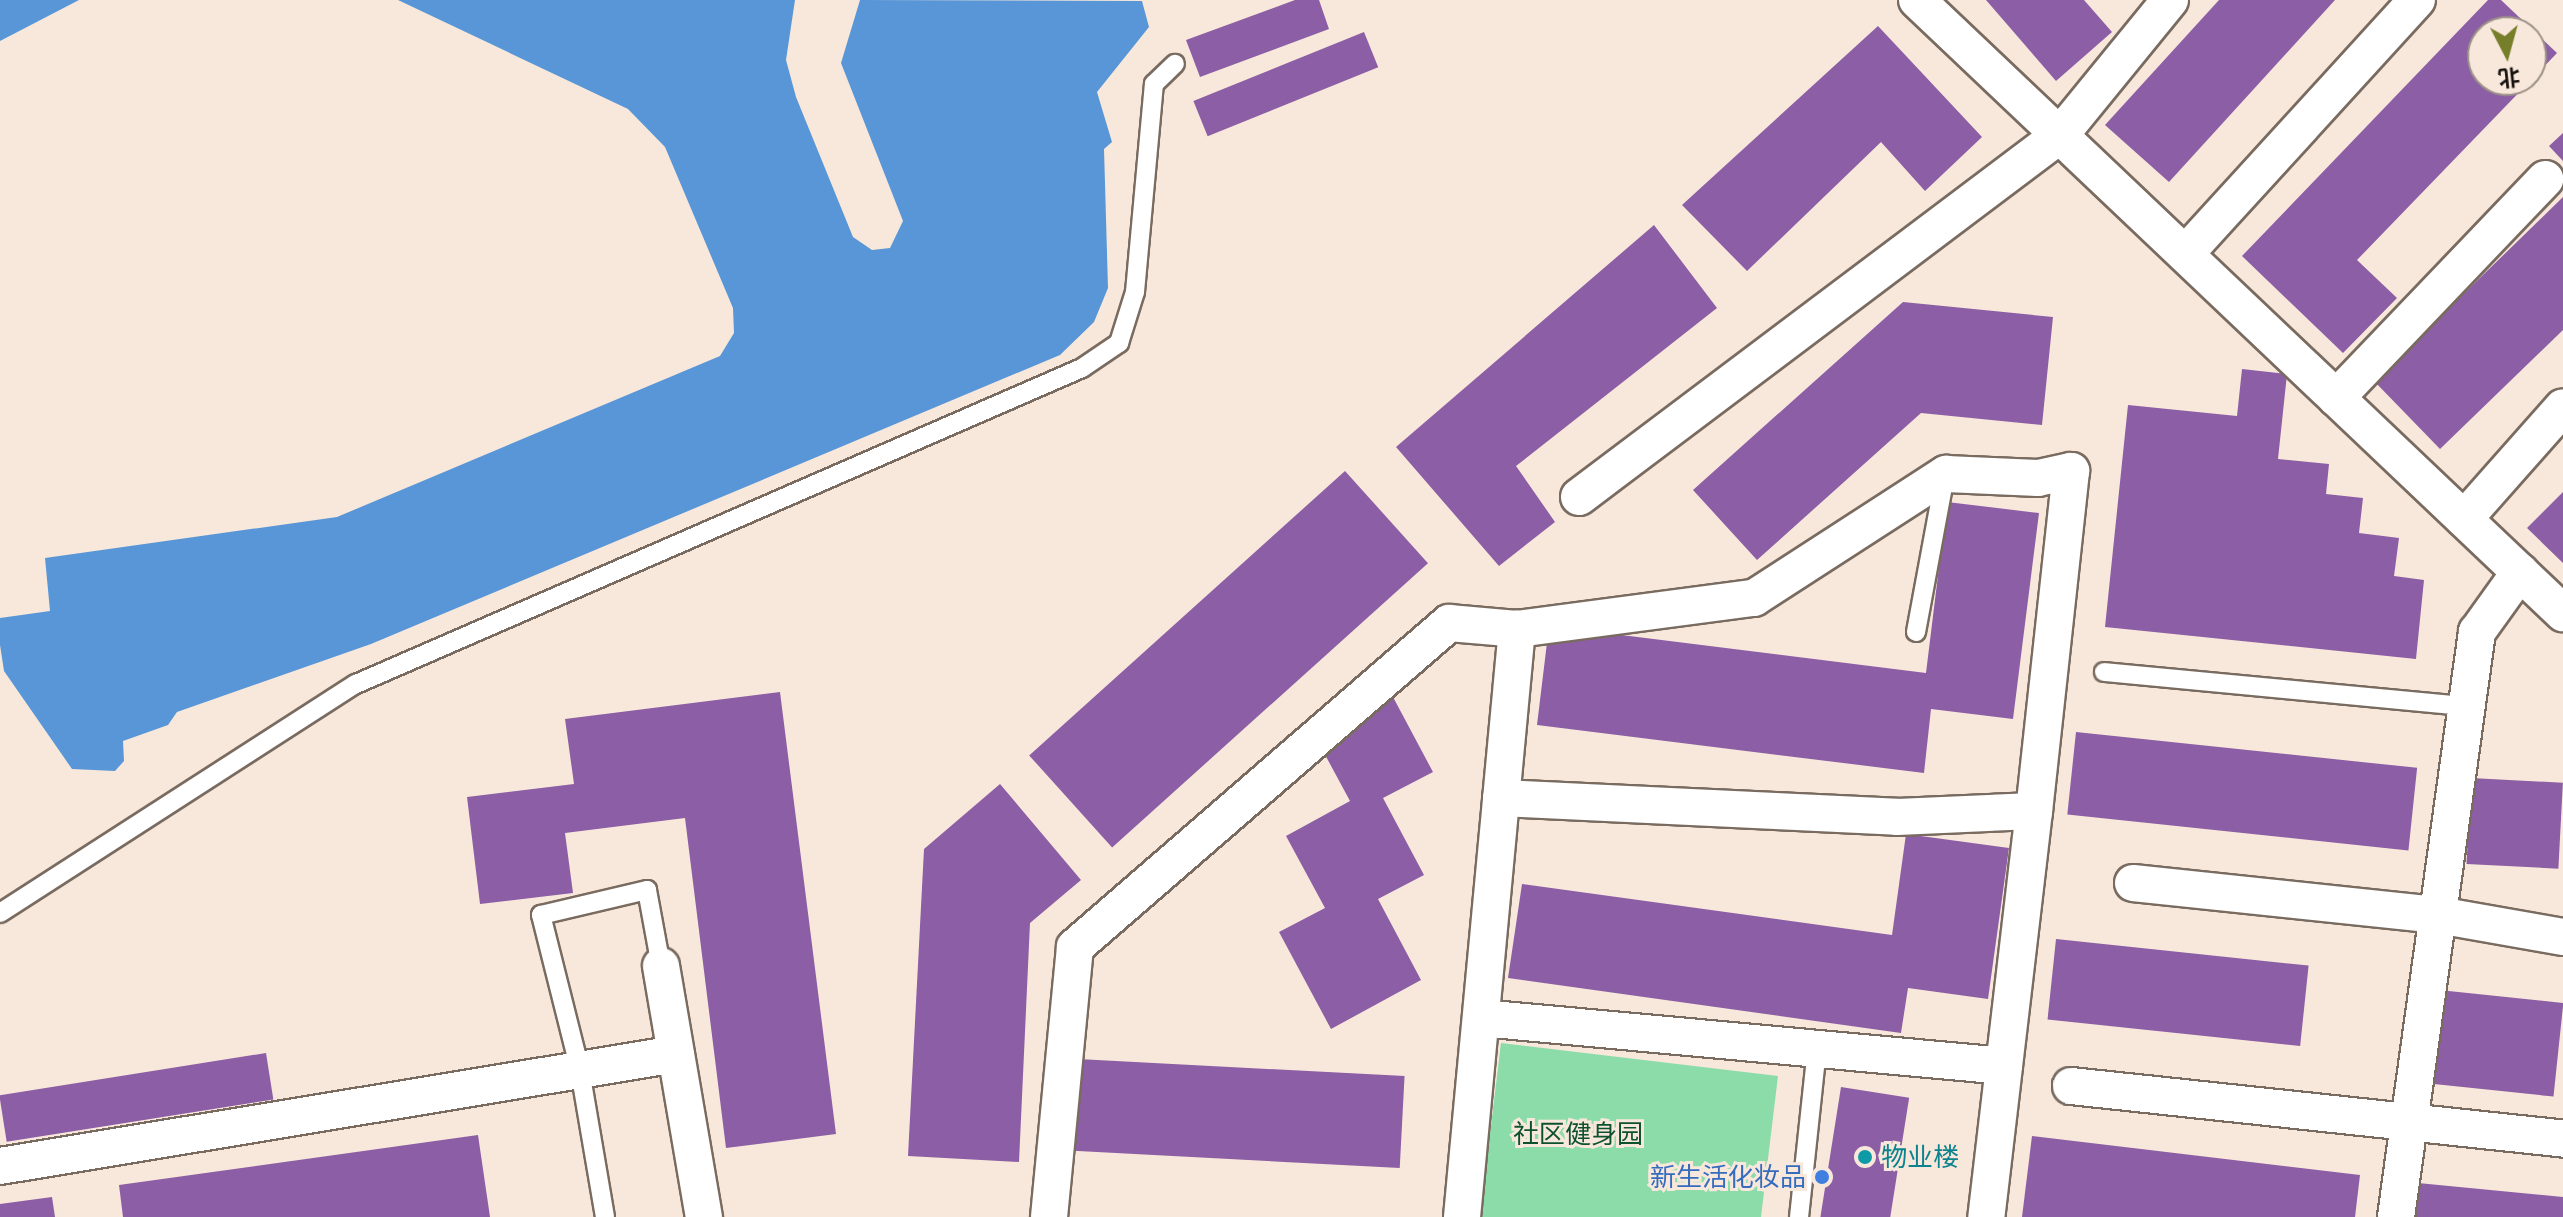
<!DOCTYPE html>
<html>
<head>
<meta charset="utf-8">
<style>
	body { margin:0 }
	#map { position:relative; width:2563px; height:1217px; overflow:hidden; background:#f8e8db; font-family:Manrope,"Noto Sans SC",sans-serif }
	div>[style] { position:absolute }
	.green>* { inset:0; background:#8bdca9 }
	.water>* { inset:0; background:#5896d7 }
	.building>* { inset:0; background:#8c5ea5; transform-origin:0 0 }
	.roads { filter:drop-shadow(2px 0 #796b60) drop-shadow(-2px 0 #796b60) drop-shadow(0 2px #796b60) drop-shadow(0 -2px #796b60) }
	.service>* { height:18px; margin:-9px; padding:0 9px; transform-origin:9px; border-radius:9px; background:#fff }
	.minor>* { height:36px; margin:-18px; padding:0 18px; transform-origin:18px; border-radius:18px; background:#fff }
	.dots>* { width:22px; height:22px; translate:-50% -50%; box-sizing:border-box; border:4px solid #f8e8db; border-radius:50% }
	span { translate:-50% -50%; white-space:nowrap; text-align:center; line-height:1.15; -webkit-text-stroke:6px #f8e8db; paint-order:stroke }
	.park-label { font-size:26px; color:#0d522f }
	.culture-label { font-size:26px; color:#0d838f }
	.left { translate:0 -50%; text-align:left }
	.shop-label { font-size:26px; color:#366cbe }
	.right { translate:-100% -50%; text-align:right }
	.north { position:absolute; left:2467px; top:16px; width:80px; height:80px; box-sizing:border-box; background:#f8e8db; border:2px solid #9e9288; border-radius:50%; rotate:174deg; font-size:22px; font-weight:700; line-height:32px; text-align:center; color:#16100c }
	.north::after { content:''; display:block; margin:auto; width:28px; height:36px; background:#767e29; clip-path:polygon(50% 0,100% 100%,50% 72%,0 100%) }
</style>
</head>
<body>
<div id="map">
	<div class="green">
		<div style="clip-path:polygon(1501px 1043px,1778px 1076px,1761px 1217px,1480px 1217px)"></div>
	</div>
	<div class="water">
		<div style="clip-path:polygon(0 0,79px 0,0 41px)"></div>
		<div style="clip-path:polygon(398px 0,795px 0,786px 60px,796px 97px,853px 237px,872px 250px,890px 248px,903px 221px,841px 63px,860px 0,1142px 1px,1149px 27px,1097px 92px,1112px 142px,1104px 149px,1108px 288px,1094px 322px,1060px 355px,371px 644px,177px 712px,168px 725px,123px 741px,124px 761px,115px 771px,72px 769px,4px 671px,0 645px,0 618px,50px 611px,45px 558px,337px 517px,720px 356px,734px 333px,733px 308px,665px 147px,628px 109px)"></div>
	</div>
	<div class="building">
		<div style="clip-path:polygon(1295px 0,1319px 0,1329px 29px,1200px 77px,1186px 40px)"></div>
		<div style="clip-path:polygon(1986px 0,2084px 0,2112px 32px,2056px 81px)"></div>
		<div style="clip-path:polygon(2219px 0,2335px 0,2169px 182px,2105px 125px)"></div>
		<div style="clip-path:polygon(2488px 0,2501px 0,2557px 53px,2531px 80px,2531px 32px,2483px 32px,2483px 80px,2531px 80px,2357px 260px,2397px 298px,2343px 353px,2242px 256px)"></div>
		<div style="clip-path:polygon(1878px 26px,1982px 137px,1925px 191px,1881px 142px,1747px 271px,1682px 205px)"></div>
		<div style="left:1364px;top:32px;width:38px;height:184px;rotate:68deg"></div>
		<div style="clip-path:polygon(2563px 133px,2563px 161px,2549px 146px)"></div>
		<div style="clip-path:polygon(2563px 197px,2563px 330px,2440px 449px,2374px 381px)"></div>
		<div style="clip-path:polygon(1654px 225px,1717px 308px,1516px 466px,1555px 522px,1499px 566px,1396px 447px)"></div>
		<div style="clip-path:polygon(1903px 302px,2053px 317px,2042px 425px,1921px 413px,1757px 560px,1693px 490px)"></div>
		<div style="clip-path:polygon(2242px 369px,2287px 374px,2278px 459px,2329px 464px,2326px 494px,2363px 498px,2359px 533px,2399px 538px,2394px 576px,2424px 580px,2416px 659px,2105px 627px,2128px 405px,2237px 416px)"></div>
		<div style="left:1345px;top:471px;width:124px;height:425px;rotate:48deg"></div>
		<div style="clip-path:polygon(2563px 492px,2563px 563px,2527px 528px)"></div>
		<div style="clip-path:polygon(1947px 502px,2039px 513px,2013px 719px,1931px 709px,1924px 773px,1537px 725px,1549px 626px,1926px 673px)"></div>
		<div style="clip-path:polygon(780px 692px,836px 1134px,726px 1148px,685px 818px,565px 833px,573px 893px,480px 904px,467px 797px,574px 784px,565px 719px)"></div>
		<div style="clip-path:polygon(1393px 697px,1433px 772px,1383px 798px,1424px 875px,1378px 899px,1421px 980px,1331px 1029px,1279px 932px,1325px 908px,1286px 836px,1350px 801px,1316px 738px)"></div>
		<div style="left:2076px;top:732px;width:343px;height:83px;rotate:6deg"></div>
		<div style="left:2471px;top:778px;width:92px;height:86px;rotate:3deg"></div>
		<div style="clip-path:polygon(1000px 784px,1081px 880px,1030px 923px,1019px 1162px,908px 1156px,924px 849px)"></div>
		<div style="clip-path:polygon(1906px 834px,2009px 848px,1988px 999px,1908px 988px,1901px 1033px,1508px 978px,1522px 884px,1892px 935px)"></div>
		<div style="left:2056px;top:939px;width:254px;height:81px;rotate:6deg"></div>
		<div style="left:2439px;top:990px;width:125px;height:94px;rotate:6deg"></div>
		<div style="left:266px;top:1053px;width:47px;height:270px;rotate:81deg"></div>
		<div style="left:1078px;top:1059px;width:327px;height:92px;rotate:3deg"></div>
		<div style="left:1841px;top:1087px;width:69px;height:132px;rotate:9deg"></div>
		<div style="clip-path:polygon(478px 1135px,490px 1217px,123px 1217px,119px 1185px)"></div>
		<div style="clip-path:polygon(2032px 1136px,2360px 1175px,2355px 1217px,2022px 1217px)"></div>
		<div style="clip-path:polygon(2418px 1183px,2563px 1197px,2563px 1217px,2415px 1217px)"></div>
		<div style="clip-path:polygon(52px 1197px,55px 1217px,0 1217px,0 1204px)"></div>
	</div>
	<div class="roads">
		<div class="service">
			<div style="left:1916px;top:632px;width:159px;rotate:-79.5deg"></div>
			<div style="left:2104px;top:672px;width:365px;rotate:5.4deg"></div>
			<div style="left:0;top:913px;width:423px;rotate:-32.8deg"></div>
			<div style="left:356px;top:684px;width:792px;rotate:-23.52deg"></div>
			<div style="left:1082px;top:368px;width:45px;rotate:-34deg"></div>
			<div style="left:1119px;top:343px;width:53px;rotate:-72.6deg"></div>
			<div style="left:1135px;top:292px;width:209px;rotate:-84.8deg"></div>
			<div style="left:1154px;top:84px;width:29px;rotate:-44deg"></div>
			<div style="left:605px;top:1217px;width:149px;rotate:-99.7deg"></div>
			<div style="left:580px;top:1070px;width:160px;rotate:-104.1deg"></div>
			<div style="left:541px;top:915px;width:109px;rotate:-13.3deg"></div>
			<div style="left:647px;top:890px;width:77px;rotate:79.6deg"></div>
			<div style="left:1799px;top:1217px;width:169px;rotate:-83.9deg"></div>
		</div>
		<div class="minor">
			<div style="left:1917px;top:0;width:891px;rotate:43.5deg"></div>
			<div style="left:2185px;top:254px;width:344px;rotate:-47.6deg"></div>
			<div style="left:2336px;top:398px;width:303px;rotate:-46.3deg"></div>
			<div style="left:1579px;top:497px;width:602px;rotate:-36.97deg"></div>
			<div style="left:2060px;top:135px;width:174px;rotate:-50.8deg"></div>
			<div style="left:2464px;top:519px;width:149px;rotate:-48.5deg"></div>
			<div style="left:1501px;top:798px;width:396px;rotate:2.7deg"></div>
			<div style="left:1897px;top:817px;width:137px;rotate:-2.5deg"></div>
			<div style="left:2034px;top:811px;width:409px;rotate:96.7deg"></div>
			<div style="left:2133px;top:883px;width:307px;rotate:6deg"></div>
			<div style="left:2438px;top:915px;width:127px;rotate:10deg"></div>
			<div style="left:661px;top:966px;width:255px;rotate:80.3deg"></div>
			<div style="left:1481px;top:1018px;width:525px;rotate:5.24deg"></div>
			<div style="left:2071px;top:1086px;width:495px;rotate:6.1deg"></div>
			<div style="left:0;top:1166px;width:685px;rotate:-9.41deg"></div>
			<div style="left:1049px;top:1217px;width:271px;rotate:-84.5deg"></div>
			<div style="left:1075px;top:947px;width:495px;rotate:-40.9deg"></div>
			<div style="left:1449px;top:623px;width:68px;rotate:5deg"></div>
			<div style="left:1462px;top:1217px;width:591px;rotate:-84.66deg"></div>
			<div style="left:1517px;top:629px;width:239px;rotate:-7.5deg"></div>
			<div style="left:1754px;top:598px;width:229px;rotate:-32.9deg"></div>
			<div style="left:1946px;top:474px;width:92px;rotate:2.5deg"></div>
			<div style="left:2038px;top:478px;width:34px;rotate:-12deg"></div>
			<div style="left:2071px;top:471px;width:342px;rotate:96.2deg"></div>
			<div style="left:2396px;top:1217px;width:591px;rotate:-82.12deg"></div>
			<div style="left:2477px;top:632px;width:74px;rotate:-54.4deg"></div>
		</div>
	</div>
	<div class="dots">
		<div style="left:1865px;top:1157px;background:#0f9aa8"></div>
		<div style="left:1822px;top:1177px;background:#3f7fe0"></div>
	</div>
	<div class="park-label">
		<span style="left:1578px;top:1134px">社区健身园</span>
	</div>
	<div class="culture-label">
		<span class="left" style="left:1881px;top:1157px">物业楼</span>
	</div>
	<div class="shop-label">
		<span class="right" style="left:1806px;top:1177px">新生活化妆品</span>
	</div>
	<div class="north">北</div>
</div>
</body>
</html>
